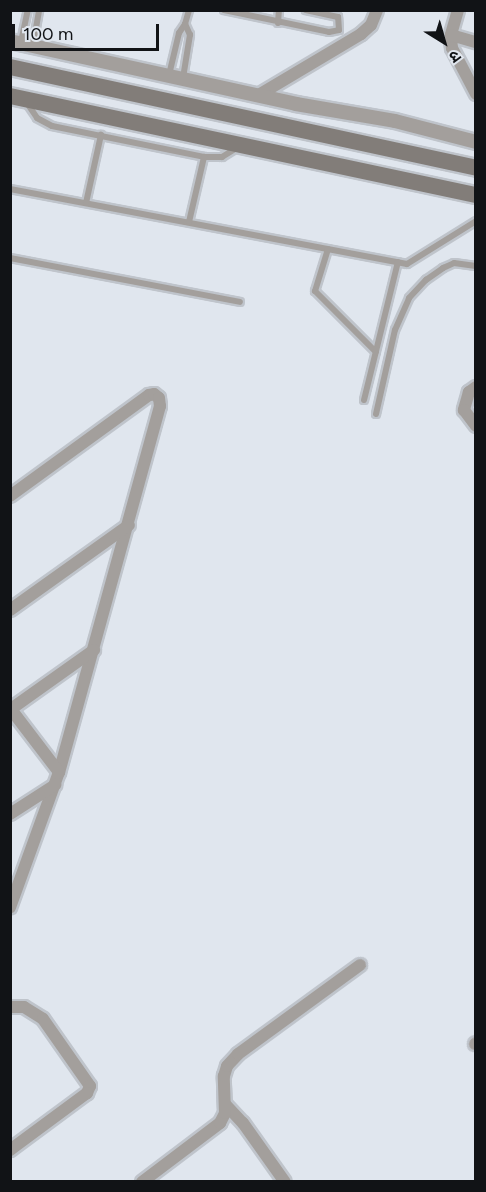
<!DOCTYPE html>
<html>
<head>
<meta charset="utf-8">
<style>
	body { margin:0 }
	#map { position:relative; width:486px; height:1192px; overflow:hidden; background:#e0e6ee; font-family:Figtree,"Noto Sans Devanagari",sans-serif }
	div>[style] { position:absolute }
	.roads { filter:drop-shadow(2px 0 #bfc4cb) drop-shadow(-2px 0 #bfc4cb) drop-shadow(0 2px #bfc4cb) drop-shadow(0 -2px #bfc4cb) }
	.service>* { height:6px; margin:-3px; padding:0 3px; transform-origin:3px; border-radius:3px; background:#a39f9c }
	.minor>* { height:12px; margin:-6px; padding:0 6px; transform-origin:6px; border-radius:6px; background:#a39f9c }
	.tertiary>* { height:14px; margin:-7px; padding:0 7px; transform-origin:7px; border-radius:7px; background:#a39f9c }
	.secondary>* { height:16px; margin:-8px; padding:0 8px; transform-origin:8px; border-radius:8px; background:#827d79 }
	span { translate:-50% -50%; white-space:nowrap; text-align:center; line-height:1.15; -webkit-text-stroke:5px #e0e6ee; paint-order:stroke }
	.frame { position:absolute; inset:0; border:12px solid #111316; pointer-events:none }
	.north { position:absolute; left:414px; top:12px; width:60px; height:60px; -webkit-text-stroke:4px #e0e6ee; paint-order:stroke; rotate:143deg; font-size:16px; font-weight:700; line-height:24px; text-align:center; color:#111316 }
	.north::after { content:''; display:block; margin:auto; width:21px; height:27px; background:#111316; clip-path:polygon(50% 0,100% 100%,50% 72%,0 100%) }
	.scale { position:absolute; left:12px; top:24px; width:147px; height:27px; box-sizing:border-box; border:3px solid #111316; border-top:0; padding-left:8px; font-size:18px; line-height:21px; white-space:nowrap; color:#111316; -webkit-text-stroke:4px #e0e6ee; paint-order:stroke }
</style>
</head>
<body>
<div id="map">
	<div class="roads">
		<div class="service">
			<div style="left:224px;top:10px;width:107px;rotate:11.8deg"></div>
			<div style="left:329px;top:32px;width:10px;rotate:-11deg"></div>
			<div style="left:339px;top:30px;width:13px;rotate:-94deg"></div>
			<div style="left:338px;top:17px;width:33px;rotate:-168deg"></div>
			<div style="left:278px;top:23px;width:13px;rotate:-86deg"></div>
			<div style="left:21px;top:42px;width:33px;rotate:-78deg"></div>
			<div style="left:33px;top:45px;width:36px;rotate:-80deg"></div>
			<div style="left:169px;top:75px;width:43px;rotate:-76.6deg"></div>
			<div style="left:179px;top:33px;width:11px;rotate:-56deg"></div>
			<div style="left:185px;top:24px;width:15px;rotate:-74deg"></div>
			<div style="left:183px;top:78px;width:44px;rotate:-80.8deg"></div>
			<div style="left:190px;top:35px;width:12px;rotate:-114deg"></div>
			<div style="left:27px;top:103px;width:18px;rotate:56deg"></div>
			<div style="left:37px;top:118px;width:17px;rotate:28deg"></div>
			<div style="left:52px;top:126px;width:155px;rotate:11.5deg"></div>
			<div style="left:204px;top:157px;width:18px"></div>
			<div style="left:222px;top:157px;width:19px;rotate:-32deg"></div>
			<div style="left:10px;top:189px;width:404px;rotate:10.7deg"></div>
			<div style="left:407px;top:264px;width:81px;rotate:-31.9deg"></div>
			<div style="left:86px;top:203px;width:70px;rotate:-77.6deg"></div>
			<div style="left:189px;top:222px;width:67px;rotate:-77deg"></div>
			<div style="left:328px;top:249px;width:44px;rotate:107.2deg"></div>
			<div style="left:315px;top:291px;width:86px;rotate:45deg"></div>
			<div style="left:10px;top:258px;width:234px;rotate:10.8deg"></div>
			<div style="left:364px;top:400px;width:142px;rotate:-76.2deg"></div>
			<div style="left:376px;top:414px;width:86px;rotate:-77.3deg"></div>
			<div style="left:395px;top:330px;width:35px;rotate:-66deg"></div>
			<div style="left:409px;top:298px;width:25px;rotate:-47deg"></div>
			<div style="left:426px;top:280px;width:21px;rotate:-35deg"></div>
			<div style="left:443px;top:268px;width:12px;rotate:-24deg"></div>
			<div style="left:454px;top:263px;width:22px;rotate:8deg"></div>
		</div>
		<div class="minor">
			<div style="left:458px;top:10px;width:26px;rotate:106deg"></div>
			<div style="left:451px;top:35px;width:13px;rotate:86deg"></div>
			<div style="left:452px;top:48px;width:52px;rotate:62.4deg"></div>
			<div style="left:451px;top:35px;width:26px;rotate:16deg"></div>
			<div style="left:257px;top:96px;width:121px;rotate:-30.8deg"></div>
			<div style="left:361px;top:34px;width:13px;rotate:-42deg"></div>
			<div style="left:371px;top:25px;width:16px;rotate:-68deg"></div>
			<div style="left:476px;top:387px;width:9px;rotate:144deg"></div>
			<div style="left:469px;top:392px;width:19px;rotate:106deg"></div>
			<div style="left:464px;top:410px;width:20px;rotate:53deg"></div>
			<div style="left:10px;top:496px;width:172px;rotate:-36deg"></div>
			<div style="left:149px;top:395px;width:5px;rotate:-11deg"></div>
			<div style="left:154px;top:394px;width:6px;rotate:39deg"></div>
			<div style="left:159px;top:398px;width:8px;rotate:83deg"></div>
			<div style="left:160px;top:406px;width:380px;rotate:105.4deg"></div>
			<div style="left:59px;top:772px;width:144px;rotate:109.9deg"></div>
			<div style="left:10px;top:610px;width:146px;rotate:-35.5deg"></div>
			<div style="left:10px;top:708px;width:81px;rotate:52.6deg"></div>
			<div style="left:11px;top:709px;width:102px;rotate:-35.4deg"></div>
			<div style="left:10px;top:814px;width:54px;rotate:-32.8deg"></div>
			<div style="left:10px;top:1007px;width:14px"></div>
			<div style="left:24px;top:1007px;width:22px;rotate:32deg"></div>
			<div style="left:43px;top:1019px;width:82px;rotate:55deg"></div>
			<div style="left:90px;top:1086px;width:8px;rotate:113deg"></div>
			<div style="left:87px;top:1093px;width:96px;rotate:143.5deg"></div>
			<div style="left:475px;top:1044px;width:1px;rotate:-45deg"></div>
			<div style="left:225px;top:1104px;width:26px;rotate:47deg"></div>
			<div style="left:243px;top:1123px;width:72px;rotate:54.6deg"></div>
			<div style="left:142px;top:1182px;width:98px;rotate:-37.1deg"></div>
			<div style="left:220px;top:1123px;width:11px;rotate:-63deg"></div>
			<div style="left:225px;top:1113px;width:37px;rotate:-92deg"></div>
			<div style="left:224px;top:1076px;width:10px;rotate:-73deg"></div>
			<div style="left:227px;top:1066px;width:16px;rotate:-47deg"></div>
			<div style="left:238px;top:1054px;width:151px;rotate:-36.1deg"></div>
		</div>
		<div class="tertiary">
			<div style="left:10px;top:41px;width:293px;rotate:12.4deg"></div>
			<div style="left:296px;top:104px;width:100px;rotate:9.7deg"></div>
			<div style="left:395px;top:121px;width:84px;rotate:14.5deg"></div>
		</div>
		<div class="secondary">
			<div style="left:10px;top:67px;width:477px;rotate:12.2deg"></div>
			<div style="left:10px;top:96px;width:476px;rotate:12deg"></div>
		</div>
	</div>
	<div class="frame"></div>
	<div class="north">उ</div>
	<div class="scale">100 m</div>
</div>
</body>
</html>
